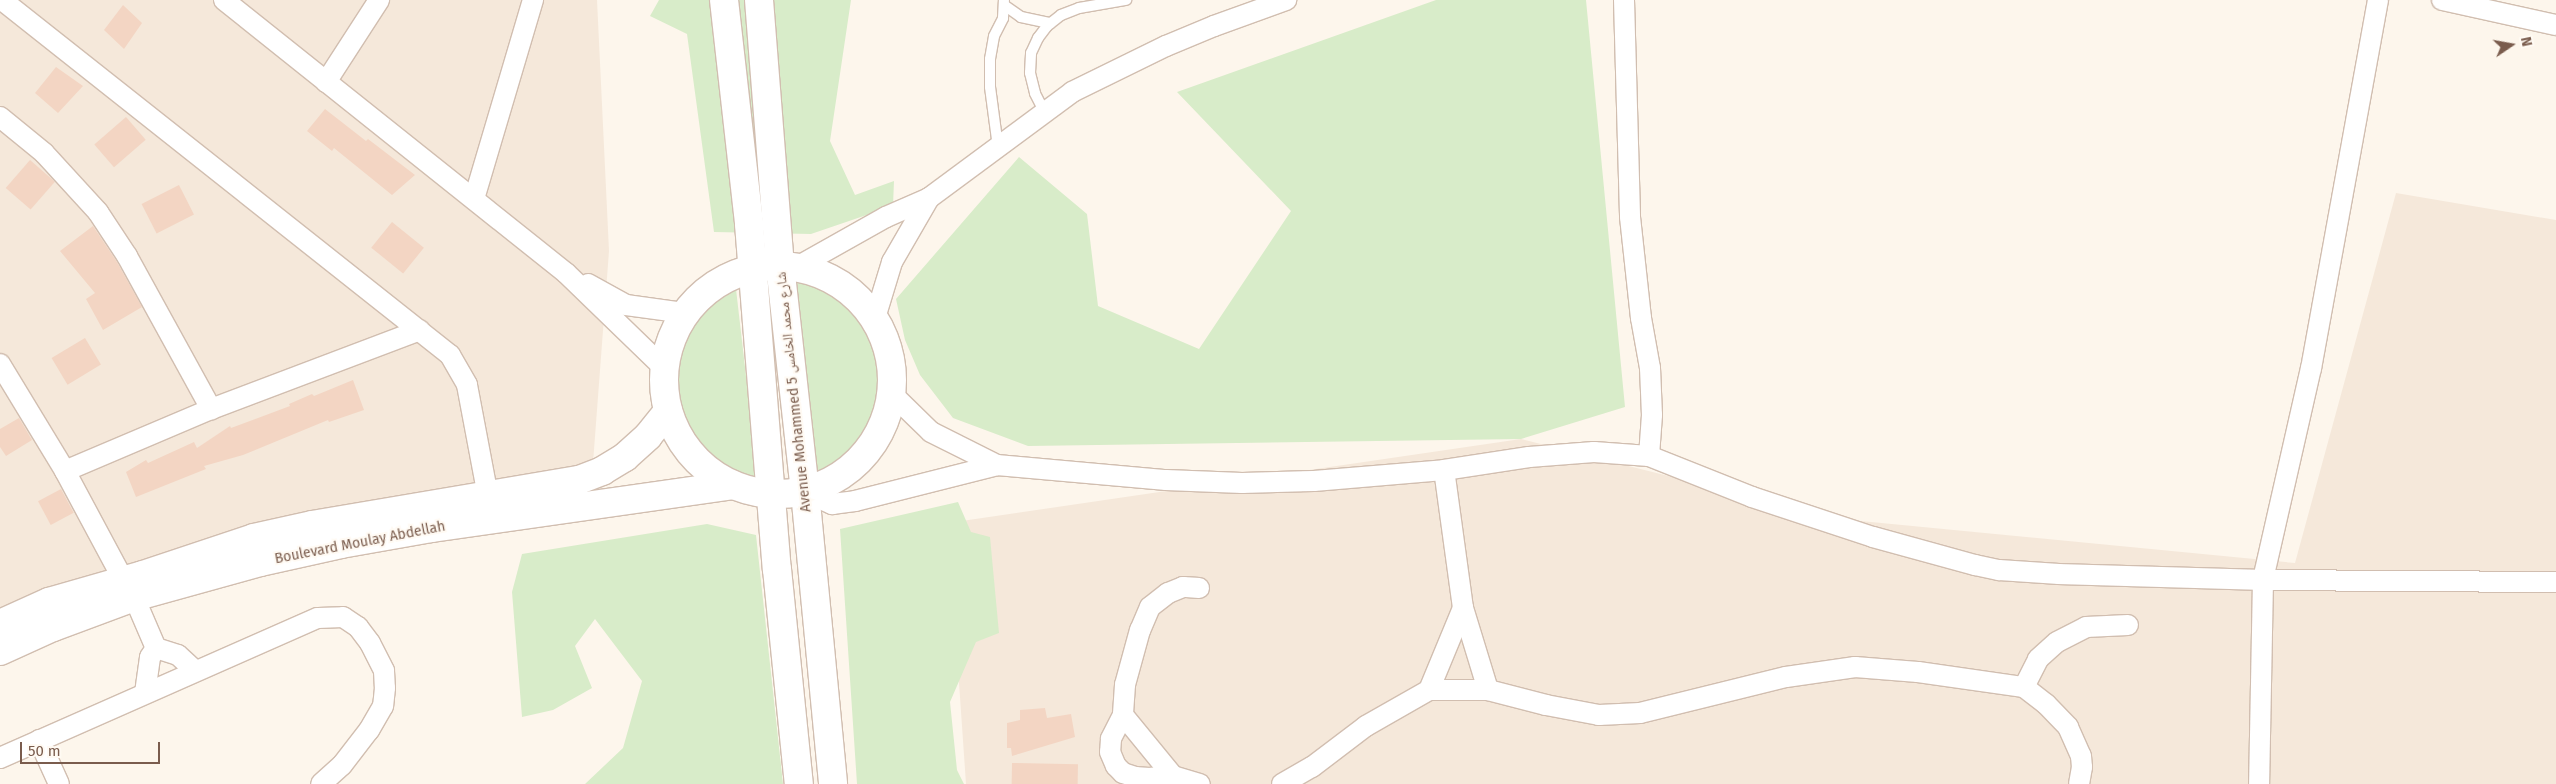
<!DOCTYPE html>
<html>
<head>
<meta charset="utf-8">
<style>
	body { margin:0 }
	#map { position:relative; width:2556px; height:784px; overflow:hidden; background:#fdf6ec; font-family:"Fira Sans","Noto Naskh Arabic",sans-serif }
	div>[style] { position:absolute }
	.residential>* { inset:0; background:#f5e8da }
	.green>* { inset:0; background:#d8ecc9 }
	.building>* { inset:0; background:#f3d5c3; transform-origin:0 0 }
	.roads { filter:drop-shadow(1px 0 #d1beb0) drop-shadow(-1px 0 #d1beb0) drop-shadow(0 1px #d1beb0) drop-shadow(0 -1px #d1beb0) }
	.lane>* { height:10px; margin:-5px; padding:0 5px; transform-origin:5px; border-radius:5px; background:#fff }
	.street>* { height:20px; margin:-10px; padding:0 10px; transform-origin:10px; border-radius:10px; background:#fff }
	.secondary>* { height:28px; margin:-14px; padding:0 14px; transform-origin:14px; border-radius:14px; background:#fff }
	.secondary>.ring { margin:-14px; padding:0; box-sizing:content-box; background:none; border:28px solid #fff; border-radius:50% }
	span { translate:-50% -50%; white-space:nowrap; text-align:center; line-height:1.15; -webkit-text-stroke:4px #fffaf3; paint-order:stroke }
	.street-label { font-size:14px; color:#7a5c4d }
	.north { position:absolute; left:2486px; top:20px; width:50px; height:50px; -webkit-text-stroke:4px #fffaf3; paint-order:stroke; rotate:78deg; font-size:14px; font-weight:700; line-height:20px; text-align:center; color:#7a5c4d }
	.north::after { content:''; display:block; margin:auto; width:18px; height:22px; background:#7a5c4d; clip-path:polygon(50% 0,100% 100%,50% 72%,0 100%) }
	.scale { position:absolute; left:20px; top:742px; width:140px; height:22px; box-sizing:border-box; border:2px solid #7a5c4d; border-top:0; padding-left:6px; font-size:15px; line-height:18px; white-space:nowrap; color:#7a5c4d; -webkit-text-stroke:4px #fffaf3; paint-order:stroke }
</style>
</head>
<body>
<div id="map">
	<div class="residential">
		<div style="clip-path:polygon(0 0,597px 0,609px 251px,593px 463px,0 613px)"></div>
		<div style="clip-path:polygon(2396px 193px,2556px 220px,2556px 784px,966px 784px,948px 523px,1521px 439px,1840px 519px,2295px 563px)"></div>
	</div>
	<div class="green">
		<div style="clip-path:polygon(659px 0,851px 0,830px 141px,855px 195px,894px 181px,893px 206px,811px 234px,714px 232px,687px 34px,650px 16px)"></div>
		<div style="clip-path:polygon(1436px 0,1586px 0,1625px 407px,1521px 439px,1028px 446px,953px 418px,920px 375px,905px 340px,896px 299px,1019px 157px,1087px 214px,1098px 306px,1199px 349px,1291px 211px,1177px 92px)"></div>
		<div style="clip-path:polygon(797px 283px,811px 284px,844px 302px,868px 330px,880px 365px,879px 402px,864px 436px,838px 463px,817px 471px)"></div>
		<div style="clip-path:polygon(736px 289px,758px 480px,730px 470px,701px 447px,682px 414px,677px 378px,685px 341px,705px 310px)"></div>
		<div style="clip-path:polygon(958px 502px,971px 532px,990px 537px,999px 633px,976px 642px,950px 702px,957px 770px,964px 784px,857px 784px,840px 529px)"></div>
		<div style="clip-path:polygon(707px 524px,756px 535px,783px 784px,585px 784px,623px 748px,642px 681px,595px 619px,575px 646px,592px 688px,553px 710px,522px 717px,512px 592px,522px 554px)"></div>
	</div>
	<div class="building">
		<div style="clip-path:polygon(123px 5px,142px 23px,124px 49px,104px 30px)"></div>
		<div style="clip-path:polygon(56px 67px,83px 86px,58px 113px,35px 93px)"></div>
		<div style="clip-path:polygon(325px 109px,366px 141px,368px 139px,415px 175px,392px 195px,334px 148px,332px 151px,307px 131px)"></div>
		<div style="left:126px;top:117px;width:30px;height:42px;rotate:49deg"></div>
		<div style="left:30px;top:160px;width:33px;height:37px;rotate:41deg"></div>
		<div style="left:179px;top:185px;width:33px;height:42px;rotate:63deg"></div>
		<div style="left:392px;top:222px;width:41px;height:33px;rotate:39deg"></div>
		<div style="clip-path:polygon(93px 226px,117px 262px,142px 307px,103px 330px,86px 299px,95px 293px,60px 251px)"></div>
		<div style="left:85px;top:338px;width:31px;height:39px;rotate:59deg"></div>
		<div style="clip-path:polygon(353px 380px,364px 410px,329px 422px,328px 420px,243px 455px,204px 466px,206px 469px,136px 497px,126px 472px,146px 460px,148px 463px,194px 442px,197px 448px,230px 426px,231px 428px,290px 406px,289px 404px,312px 394px,314px 396px)"></div>
		<div style="clip-path:polygon(19px 418px,32px 440px,6px 456px,0 447px,0 429px)"></div>
		<div style="left:61px;top:489px;width:27px;height:26px;rotate:62deg"></div>
		<div style="clip-path:polygon(1045px 708px,1047px 718px,1071px 714px,1075px 737px,1012px 756px,1011px 748px,1007px 748px,1007px 723px,1020px 720px,1020px 710px)"></div>
		<div style="left:1012px;top:763px;width:66px;height:21px;rotate:1deg"></div>
	</div>
	<div class="roads">
		<div class="lane">
			<div style="left:1004px;top:5px;width:21px;rotate:35deg"></div>
			<div style="left:1021px;top:17px;width:30px;rotate:12deg"></div>
			<div style="left:1045px;top:113px;width:22px;rotate:-117deg"></div>
			<div style="left:1035px;top:93px;width:21px;rotate:-104deg"></div>
			<div style="left:1030px;top:73px;width:20px;rotate:-87deg"></div>
			<div style="left:1031px;top:53px;width:17px;rotate:-65deg"></div>
			<div style="left:1038px;top:38px;width:15px;rotate:-53deg"></div>
			<div style="left:1047px;top:26px;width:18px;rotate:-38deg"></div>
			<div style="left:1061px;top:15px;width:19px;rotate:-21deg"></div>
			<div style="left:1079px;top:8px;width:48px;rotate:-9.7deg"></div>
			<div style="left:998px;top:147px;width:61px;rotate:-97.6deg"></div>
			<div style="left:990px;top:87px;width:28px;rotate:-90deg"></div>
			<div style="left:990px;top:59px;width:23px;rotate:-80deg"></div>
			<div style="left:994px;top:36px;width:20px;rotate:-63deg"></div>
			<div style="left:1003px;top:18px;width:18px;rotate:-87deg"></div>
		</div>
		<div class="street">
			<div style="left:2px;top:0;width:572px;rotate:38.39deg"></div>
			<div style="left:450px;top:355px;width:34px;rotate:60deg"></div>
			<div style="left:467px;top:385px;width:113px;rotate:79.3deg"></div>
			<div style="left:224px;top:0;width:438px;rotate:38.6deg"></div>
			<div style="left:566px;top:273px;width:136px;rotate:44.1deg"></div>
			<div style="left:1624px;top:0;width:217px;rotate:88.4deg"></div>
			<div style="left:1630px;top:217px;width:102px;rotate:83.8deg"></div>
			<div style="left:1641px;top:318px;width:51px;rotate:79.8deg"></div>
			<div style="left:1650px;top:368px;width:47px;rotate:87.6deg"></div>
			<div style="left:1652px;top:415px;width:41px;rotate:94.2deg"></div>
			<div style="left:2378px;top:0;width:374px;rotate:100.3deg"></div>
			<div style="left:2311px;top:368px;width:217px;rotate:102.8deg"></div>
			<div style="left:2263px;top:580px;width:293px;rotate:0.4deg"></div>
			<div style="left:2442px;top:0;width:117px;rotate:12.4deg"></div>
			<div style="left:326px;top:82px;width:98px;rotate:-57.1deg"></div>
			<div style="left:0;top:117px;width:57px;rotate:39.3deg"></div>
			<div style="left:44px;top:153px;width:80px;rotate:47.5deg"></div>
			<div style="left:98px;top:212px;width:53px;rotate:56.6deg"></div>
			<div style="left:127px;top:256px;width:175px;rotate:61.2deg"></div>
			<div style="left:474px;top:199px;width:208px;rotate:-73.5deg"></div>
			<div style="left:797px;top:267px;width:102px;rotate:-29.3deg"></div>
			<div style="left:886px;top:217px;width:47px;rotate:-23.8deg"></div>
			<div style="left:929px;top:198px;width:178px;rotate:-36.5deg"></div>
			<div style="left:1072px;top:92px;width:105px;rotate:-26.1deg"></div>
			<div style="left:1166px;top:46px;width:52px;rotate:-22.6deg"></div>
			<div style="left:1214px;top:26px;width:77px;rotate:-19.9deg"></div>
			<div style="left:588px;top:284px;width:43px;rotate:28.9deg"></div>
			<div style="left:626px;top:305px;width:60px;rotate:7.7deg"></div>
			<div style="left:875px;top:318px;width:59px;rotate:-73.1deg"></div>
			<div style="left:892px;top:262px;width:74px;rotate:-60deg"></div>
			<div style="left:0;top:364px;width:125px;rotate:58.7deg"></div>
			<div style="left:65px;top:471px;width:123px;rotate:61.8deg"></div>
			<div style="left:892px;top:394px;width:54px;rotate:44.3deg"></div>
			<div style="left:931px;top:432px;width:74px;rotate:26.6deg"></div>
			<div style="left:65px;top:471px;width:159px;rotate:-23deg"></div>
			<div style="left:211px;top:409px;width:223px;rotate:-20.7deg"></div>
			<div style="left:805px;top:492px;width:30px;rotate:24deg"></div>
			<div style="left:832px;top:504px;width:23px;rotate:-7deg"></div>
			<div style="left:855px;top:501px;width:146px;rotate:-14.2deg"></div>
			<div style="left:997px;top:465px;width:170px;rotate:5.1deg"></div>
			<div style="left:1166px;top:480px;width:76px;rotate:2.3deg"></div>
			<div style="left:1242px;top:483px;width:72px;rotate:-1.6deg"></div>
			<div style="left:1314px;top:481px;width:130px;rotate:-4.8deg"></div>
			<div style="left:1444px;top:470px;width:86px;rotate:-8.7deg"></div>
			<div style="left:1529px;top:457px;width:65px;rotate:-4.4deg"></div>
			<div style="left:1594px;top:452px;width:55px;rotate:4.2deg"></div>
			<div style="left:1649px;top:456px;width:111px;rotate:21.7deg"></div>
			<div style="left:1752px;top:497px;width:127px;rotate:18.3deg"></div>
			<div style="left:1873px;top:537px;width:106px;rotate:15.4deg"></div>
			<div style="left:1975px;top:565px;width:25px;rotate:12deg"></div>
			<div style="left:1999px;top:570px;width:60px;rotate:3.8deg"></div>
			<div style="left:2059px;top:574px;width:204px;rotate:1.7deg"></div>
			<div style="left:2263px;top:580px;width:204px;rotate:91.1deg"></div>
			<div style="left:1199px;top:588px;width:16px;rotate:-176deg"></div>
			<div style="left:1183px;top:587px;width:16px;rotate:158deg"></div>
			<div style="left:1168px;top:593px;width:23px;rotate:142deg"></div>
			<div style="left:1150px;top:607px;width:25px;rotate:113deg"></div>
			<div style="left:1140px;top:630px;width:57px;rotate:105.3deg"></div>
			<div style="left:1125px;top:685px;width:30px;rotate:94deg"></div>
			<div style="left:1123px;top:715px;width:79px;rotate:50.7deg"></div>
			<div style="left:1173px;top:776px;width:28px;rotate:17deg"></div>
			<div style="left:134px;top:597px;width:56px;rotate:66.7deg"></div>
			<div style="left:1463px;top:608px;width:86px;rotate:73deg"></div>
			<div style="left:156px;top:648px;width:23px;rotate:18deg"></div>
			<div style="left:178px;top:655px;width:23px;rotate:43deg"></div>
			<div style="left:2024px;top:687px;width:31px;rotate:-63deg"></div>
			<div style="left:2038px;top:659px;width:25px;rotate:-42deg"></div>
			<div style="left:2057px;top:642px;width:33px;rotate:-27deg"></div>
			<div style="left:2086px;top:627px;width:42px;rotate:-2.7deg"></div>
			<div style="left:1429px;top:690px;width:89px;rotate:-67.5deg"></div>
			<div style="left:1463px;top:608px;width:139px;rotate:-97.8deg"></div>
			<div style="left:145px;top:693px;width:36px;rotate:-82deg"></div>
			<div style="left:150px;top:657px;width:11px;rotate:-56deg"></div>
			<div style="left:1123px;top:715px;width:27px;rotate:117deg"></div>
			<div style="left:1111px;top:739px;width:13px;rotate:94deg"></div>
			<div style="left:1110px;top:752px;width:15px;rotate:67deg"></div>
			<div style="left:1116px;top:766px;width:10px;rotate:45deg"></div>
			<div style="left:1123px;top:773px;width:13px;rotate:18deg"></div>
			<div style="left:1135px;top:777px;width:14px;rotate:4deg"></div>
			<div style="left:1149px;top:778px;width:24px;rotate:-5deg"></div>
			<div style="left:39px;top:740px;width:48px;rotate:65.6deg"></div>
			<div style="left:0;top:758px;width:347px;rotate:-23.8deg"></div>
			<div style="left:318px;top:618px;width:25px;rotate:-2deg"></div>
			<div style="left:343px;top:617px;width:18px;rotate:34deg"></div>
			<div style="left:358px;top:627px;width:20px;rotate:53deg"></div>
			<div style="left:370px;top:643px;width:31px;rotate:63deg"></div>
			<div style="left:384px;top:671px;width:17px;rotate:87deg"></div>
			<div style="left:385px;top:688px;width:18px;rotate:96deg"></div>
			<div style="left:383px;top:706px;width:28px;rotate:120deg"></div>
			<div style="left:369px;top:730px;width:44px;rotate:127.6deg"></div>
			<div style="left:342px;top:765px;width:28px;rotate:138deg"></div>
			<div style="left:1282px;top:784px;width:34px;rotate:-30deg"></div>
			<div style="left:1312px;top:767px;width:68px;rotate:-37.2deg"></div>
			<div style="left:1366px;top:726px;width:73px;rotate:-29.7deg"></div>
			<div style="left:1429px;top:690px;width:59px"></div>
			<div style="left:1488px;top:690px;width:60px;rotate:14.5deg"></div>
			<div style="left:1546px;top:705px;width:54px;rotate:10.7deg"></div>
			<div style="left:1599px;top:715px;width:41px;rotate:-2.8deg"></div>
			<div style="left:1640px;top:713px;width:150px;rotate:-13.9deg"></div>
			<div style="left:1786px;top:677px;width:70px;rotate:-8.2deg"></div>
			<div style="left:1855px;top:667px;width:63px;rotate:4.5deg"></div>
			<div style="left:1918px;top:672px;width:107px;rotate:8.1deg"></div>
			<div style="left:2024px;top:687px;width:28px;rotate:38deg"></div>
			<div style="left:2046px;top:704px;width:32px;rotate:46deg"></div>
			<div style="left:2068px;top:727px;width:32px;rotate:66deg"></div>
			<div style="left:2081px;top:756px;width:11px;rotate:85deg"></div>
			<div style="left:2082px;top:767px;width:17px;rotate:100deg"></div>
		</div>
		<div class="secondary">
			<div style="left:724px;top:0;width:225px;rotate:83.6deg"></div>
			<div style="left:749px;top:224px;width:346px;rotate:85.4deg"></div>
			<div style="left:777px;top:569px;width:216px;rotate:84.2deg"></div>
			<div style="left:759px;top:0;width:266px;rotate:85.5deg"></div>
			<div style="left:780px;top:265px;width:228px;rotate:83.7deg"></div>
			<div style="left:805px;top:492px;width:293px;rotate:84.5deg"></div>
			<div class="ring" style="left:664px;top:266px;width:200px;height:200px"></div>
			<div style="left:0;top:624px;width:54px;rotate:-24.2deg"></div>
			<div style="left:49px;top:602px;width:98px;rotate:-16deg"></div>
			<div style="left:143px;top:575px;width:117px;rotate:-18.4deg"></div>
			<div style="left:254px;top:538px;width:59px;rotate:-12.6deg"></div>
			<div style="left:312px;top:525px;width:271px;rotate:-9.6deg"></div>
			<div style="left:579px;top:480px;width:25px;rotate:-21deg"></div>
			<div style="left:602px;top:471px;width:27px;rotate:-31deg"></div>
			<div style="left:625px;top:457px;width:31px;rotate:-42deg"></div>
			<div style="left:648px;top:436px;width:32px;rotate:-51deg"></div>
			<div style="left:0;top:651px;width:58px;rotate:-24.4deg"></div>
			<div style="left:53px;top:627px;width:86px;rotate:-20.3deg"></div>
			<div style="left:134px;top:597px;width:131px;rotate:-15.5deg"></div>
			<div style="left:260px;top:562px;width:83px;rotate:-12.5deg"></div>
			<div style="left:341px;top:544px;width:92px;rotate:-10deg"></div>
			<div style="left:432px;top:528px;width:304px;rotate:-8.1deg"></div>
		</div>
	</div>
	<div class="street-label">
		<span style="left:794px;top:392px;rotate:-96deg">Avenue Mohammed 5 شارع محمد الخامس</span>
		<span style="left:360px;top:543px;rotate:-11deg">Boulevard Moulay Abdellah</span>
	</div>
	<div class="north">N</div>
	<div class="scale">50 m</div>
</div>
</body>
</html>
